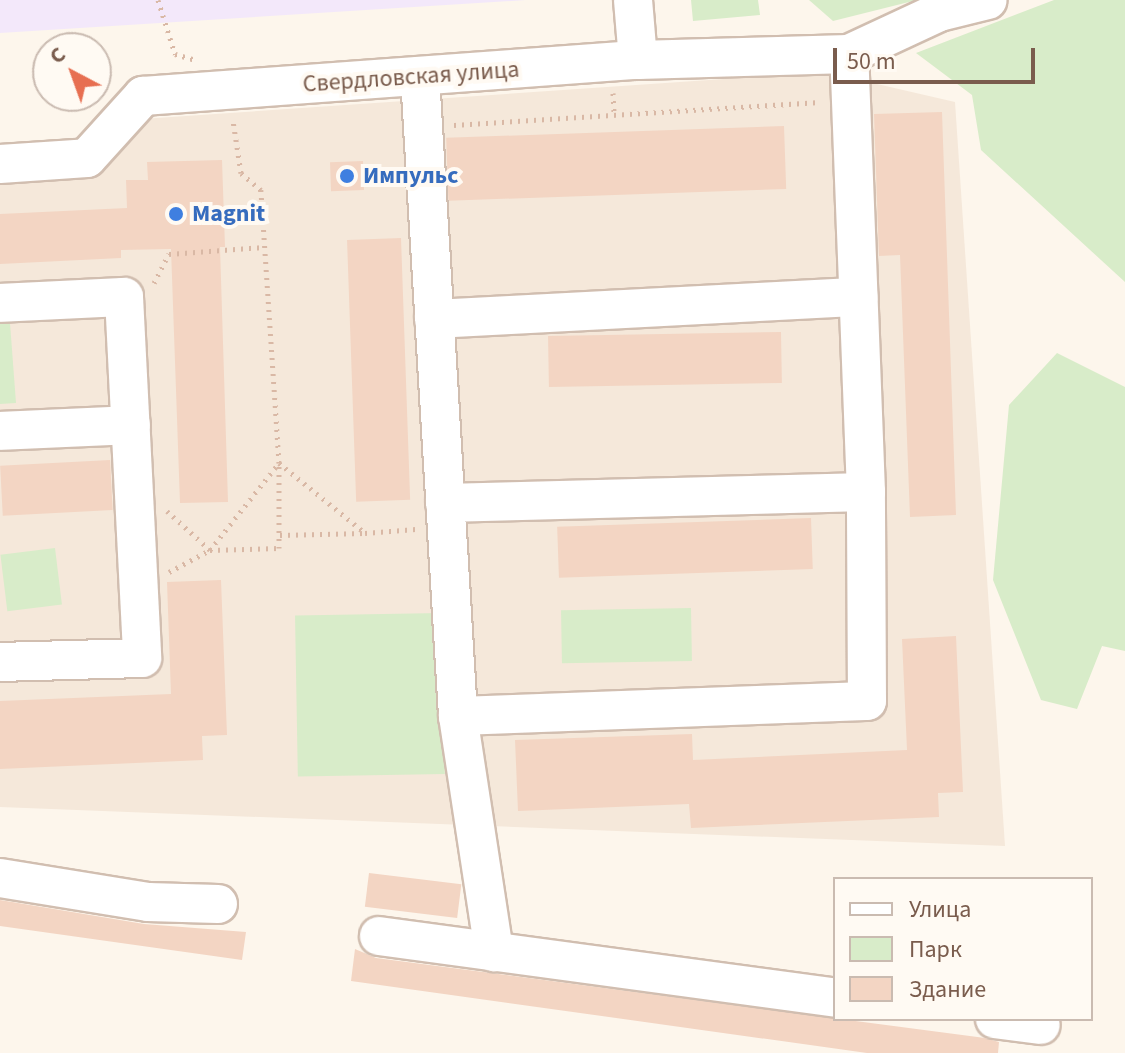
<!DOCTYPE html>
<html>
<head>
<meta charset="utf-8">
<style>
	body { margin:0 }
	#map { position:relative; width:1125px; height:1053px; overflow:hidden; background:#fdf6ec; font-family:"Source Sans 3",sans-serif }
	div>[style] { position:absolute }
	.residential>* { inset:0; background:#f5e8da }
	.education>* { inset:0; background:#f3e8fa }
	.green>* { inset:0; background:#d8ecc9; transform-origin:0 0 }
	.building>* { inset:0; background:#f3d5c3; transform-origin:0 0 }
	.path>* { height:5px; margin-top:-2.5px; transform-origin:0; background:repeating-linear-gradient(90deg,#d9b8a5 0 2px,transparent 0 8px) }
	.roads { filter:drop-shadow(2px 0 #d1beb0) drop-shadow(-2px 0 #d1beb0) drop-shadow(0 2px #d1beb0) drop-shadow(0 -2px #d1beb0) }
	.minor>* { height:38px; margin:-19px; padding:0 19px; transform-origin:19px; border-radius:19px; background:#fff }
	.dots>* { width:22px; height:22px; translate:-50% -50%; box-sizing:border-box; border:4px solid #fffaf3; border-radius:50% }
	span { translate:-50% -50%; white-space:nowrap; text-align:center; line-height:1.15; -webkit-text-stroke:8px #fffaf3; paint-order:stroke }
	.street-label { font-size:24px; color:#7a5c4d }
	.shop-label { font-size:24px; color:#366cbe; font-weight:700 }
	.left { translate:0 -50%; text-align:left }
	.legend { position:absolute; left:833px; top:877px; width:260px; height:144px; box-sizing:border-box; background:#fffaf3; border:2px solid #cabbb1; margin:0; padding:10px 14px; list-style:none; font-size:24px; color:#7a5c4d }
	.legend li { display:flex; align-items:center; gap:16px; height:40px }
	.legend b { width:40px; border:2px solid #cabbb1 }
	.north { position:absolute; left:32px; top:32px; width:80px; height:80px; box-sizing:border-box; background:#fffaf3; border:2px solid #cabbb1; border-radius:50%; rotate:319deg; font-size:22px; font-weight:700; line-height:32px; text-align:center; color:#7a5c4d }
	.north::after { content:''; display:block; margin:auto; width:28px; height:36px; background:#e76f51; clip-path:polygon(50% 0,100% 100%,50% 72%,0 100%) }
	.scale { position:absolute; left:833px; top:48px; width:202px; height:36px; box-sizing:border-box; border:4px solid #7a5c4d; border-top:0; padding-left:10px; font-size:24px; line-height:28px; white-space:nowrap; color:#7a5c4d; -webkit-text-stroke:6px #fffaf3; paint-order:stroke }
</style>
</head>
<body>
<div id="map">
	<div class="residential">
		<div style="clip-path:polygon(825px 72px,955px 102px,1005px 846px,0 807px,0 180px,142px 119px)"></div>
	</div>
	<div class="education">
		<div style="clip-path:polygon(0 0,526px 0,0 33px)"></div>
	</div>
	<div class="green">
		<div style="clip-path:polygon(691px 0,758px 0,760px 15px,693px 21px)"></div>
		<div style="clip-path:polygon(809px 0,917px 0,833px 21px)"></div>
		<div style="clip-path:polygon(1054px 0,1125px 0,1125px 282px,981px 150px,972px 95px,916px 53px)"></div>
		<div style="clip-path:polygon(10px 323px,16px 403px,0 404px,0 324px)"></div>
		<div style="clip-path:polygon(1057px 353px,1125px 387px,1125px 651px,1102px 646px,1077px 709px,1041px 700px,993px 580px,1009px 405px)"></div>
		<div style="left:55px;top:548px;width:57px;height:55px;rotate:83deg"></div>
		<div style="left:691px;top:608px;width:53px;height:130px;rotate:89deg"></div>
		<div style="left:442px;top:613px;width:161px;height:147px;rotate:89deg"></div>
	</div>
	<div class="building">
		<div style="clip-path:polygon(942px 112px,956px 515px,910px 517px,900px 255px,879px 256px,874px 114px)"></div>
		<div style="left:784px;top:126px;width:63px;height:338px;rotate:88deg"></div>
		<div style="clip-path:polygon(222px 160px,225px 247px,220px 247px,228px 502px,180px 503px,171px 249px,121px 250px,121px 258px,0 264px,0 214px,127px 208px,126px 180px,148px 180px,147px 162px)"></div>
		<div style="left:363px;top:161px;width:29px;height:33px;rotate:88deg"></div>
		<div style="left:401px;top:238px;width:262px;height:54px;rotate:88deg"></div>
		<div style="left:781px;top:332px;width:51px;height:233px;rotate:89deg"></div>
		<div style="left:110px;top:460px;width:50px;height:110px;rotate:87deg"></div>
		<div style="left:811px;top:518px;width:51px;height:254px;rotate:88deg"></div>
		<div style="clip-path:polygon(221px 580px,227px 735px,202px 736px,203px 760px,0 769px,0 701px,171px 694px,167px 582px)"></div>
		<div style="clip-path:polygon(956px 636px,963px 792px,938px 793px,939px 817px,691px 828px,689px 804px,518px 811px,515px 740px,692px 734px,693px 760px,907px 750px,902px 639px)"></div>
		<div style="left:369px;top:873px;width:93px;height:34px;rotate:7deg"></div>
		<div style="clip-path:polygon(0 900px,144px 924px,246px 932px,242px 960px,0 926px)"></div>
		<div style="clip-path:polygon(355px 949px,376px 958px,985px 1038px,999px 1042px,998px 1053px,867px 1053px,351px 981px)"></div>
	</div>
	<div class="path">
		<div style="left:158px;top:0;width:57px;rotate:72.5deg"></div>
		<div style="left:175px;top:54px;width:19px;rotate:16deg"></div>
		<div style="left:613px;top:93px;width:22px;rotate:87deg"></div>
		<div style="left:454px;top:125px;width:367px;rotate:-3.6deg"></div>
		<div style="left:154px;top:283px;width:33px;rotate:-63deg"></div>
		<div style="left:169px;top:254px;width:96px;rotate:-4.2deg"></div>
		<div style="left:167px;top:511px;width:58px;rotate:42.2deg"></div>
		<div style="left:210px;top:550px;width:69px;rotate:-1.7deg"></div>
		<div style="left:279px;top:548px;width:85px;rotate:-90deg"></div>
		<div style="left:279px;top:463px;width:111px;rotate:39.1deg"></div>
		<div style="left:365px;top:533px;width:51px;rotate:-4.5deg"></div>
		<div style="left:280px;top:535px;width:85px;rotate:-1.3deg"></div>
		<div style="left:169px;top:572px;width:47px;rotate:-28.2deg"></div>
		<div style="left:210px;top:550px;width:111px;rotate:-51.6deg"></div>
		<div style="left:279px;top:463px;width:274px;rotate:-93.8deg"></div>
		<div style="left:261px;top:190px;width:26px;rotate:-140deg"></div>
		<div style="left:241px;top:173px;width:53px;rotate:-98.7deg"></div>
	</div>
	<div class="roads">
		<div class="minor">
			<div style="left:633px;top:0;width:60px;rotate:85.2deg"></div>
			<div style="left:420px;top:76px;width:641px;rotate:86.6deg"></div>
			<div style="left:458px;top:716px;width:239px;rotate:81.3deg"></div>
			<div style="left:0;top:164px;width:87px;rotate:-3.9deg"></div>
			<div style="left:87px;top:158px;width:84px;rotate:-47.9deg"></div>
			<div style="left:143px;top:96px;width:496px;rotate:-4.2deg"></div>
			<div style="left:638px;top:60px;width:211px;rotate:-1.6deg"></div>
			<div style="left:0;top:303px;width:124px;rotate:-2.8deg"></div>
			<div style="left:124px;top:297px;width:361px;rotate:87.1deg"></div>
			<div style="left:142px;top:658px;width:142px;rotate:178.4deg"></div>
			<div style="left:434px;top:319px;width:425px;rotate:-3deg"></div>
			<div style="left:0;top:431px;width:131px;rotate:-2.6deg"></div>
			<div style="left:445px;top:503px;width:421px;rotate:-1.5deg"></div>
			<div style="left:458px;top:716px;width:409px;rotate:-2.1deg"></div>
			<div style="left:867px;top:701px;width:209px;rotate:-90.3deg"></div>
			<div style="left:866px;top:492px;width:438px;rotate:-92.2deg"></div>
			<div style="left:849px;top:54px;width:99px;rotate:-25deg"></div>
			<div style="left:939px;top:12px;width:50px;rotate:-13.8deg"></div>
			<div style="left:0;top:878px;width:150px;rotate:9.2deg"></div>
			<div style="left:148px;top:902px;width:70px;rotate:1.6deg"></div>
			<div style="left:379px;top:936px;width:460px;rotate:7.7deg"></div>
			<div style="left:995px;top:1019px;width:46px;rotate:7.4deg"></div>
		</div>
	</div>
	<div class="dots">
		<div style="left:347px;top:176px;background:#3f7fe0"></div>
		<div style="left:176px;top:214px;background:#3f7fe0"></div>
	</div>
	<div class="street-label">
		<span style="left:411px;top:77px;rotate:-4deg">Свердловская улица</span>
	</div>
	<div class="shop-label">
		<span class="left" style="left:363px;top:176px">Импульс</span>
		<span class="left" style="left:192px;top:214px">Magnit</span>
	</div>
	<ul class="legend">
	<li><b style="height:10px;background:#fff"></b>Улица</li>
	<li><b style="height:22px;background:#d8ecc9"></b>Парк</li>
	<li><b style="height:22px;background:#f3d5c3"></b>Здание</li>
	</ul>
	<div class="north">С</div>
	<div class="scale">50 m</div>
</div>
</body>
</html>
